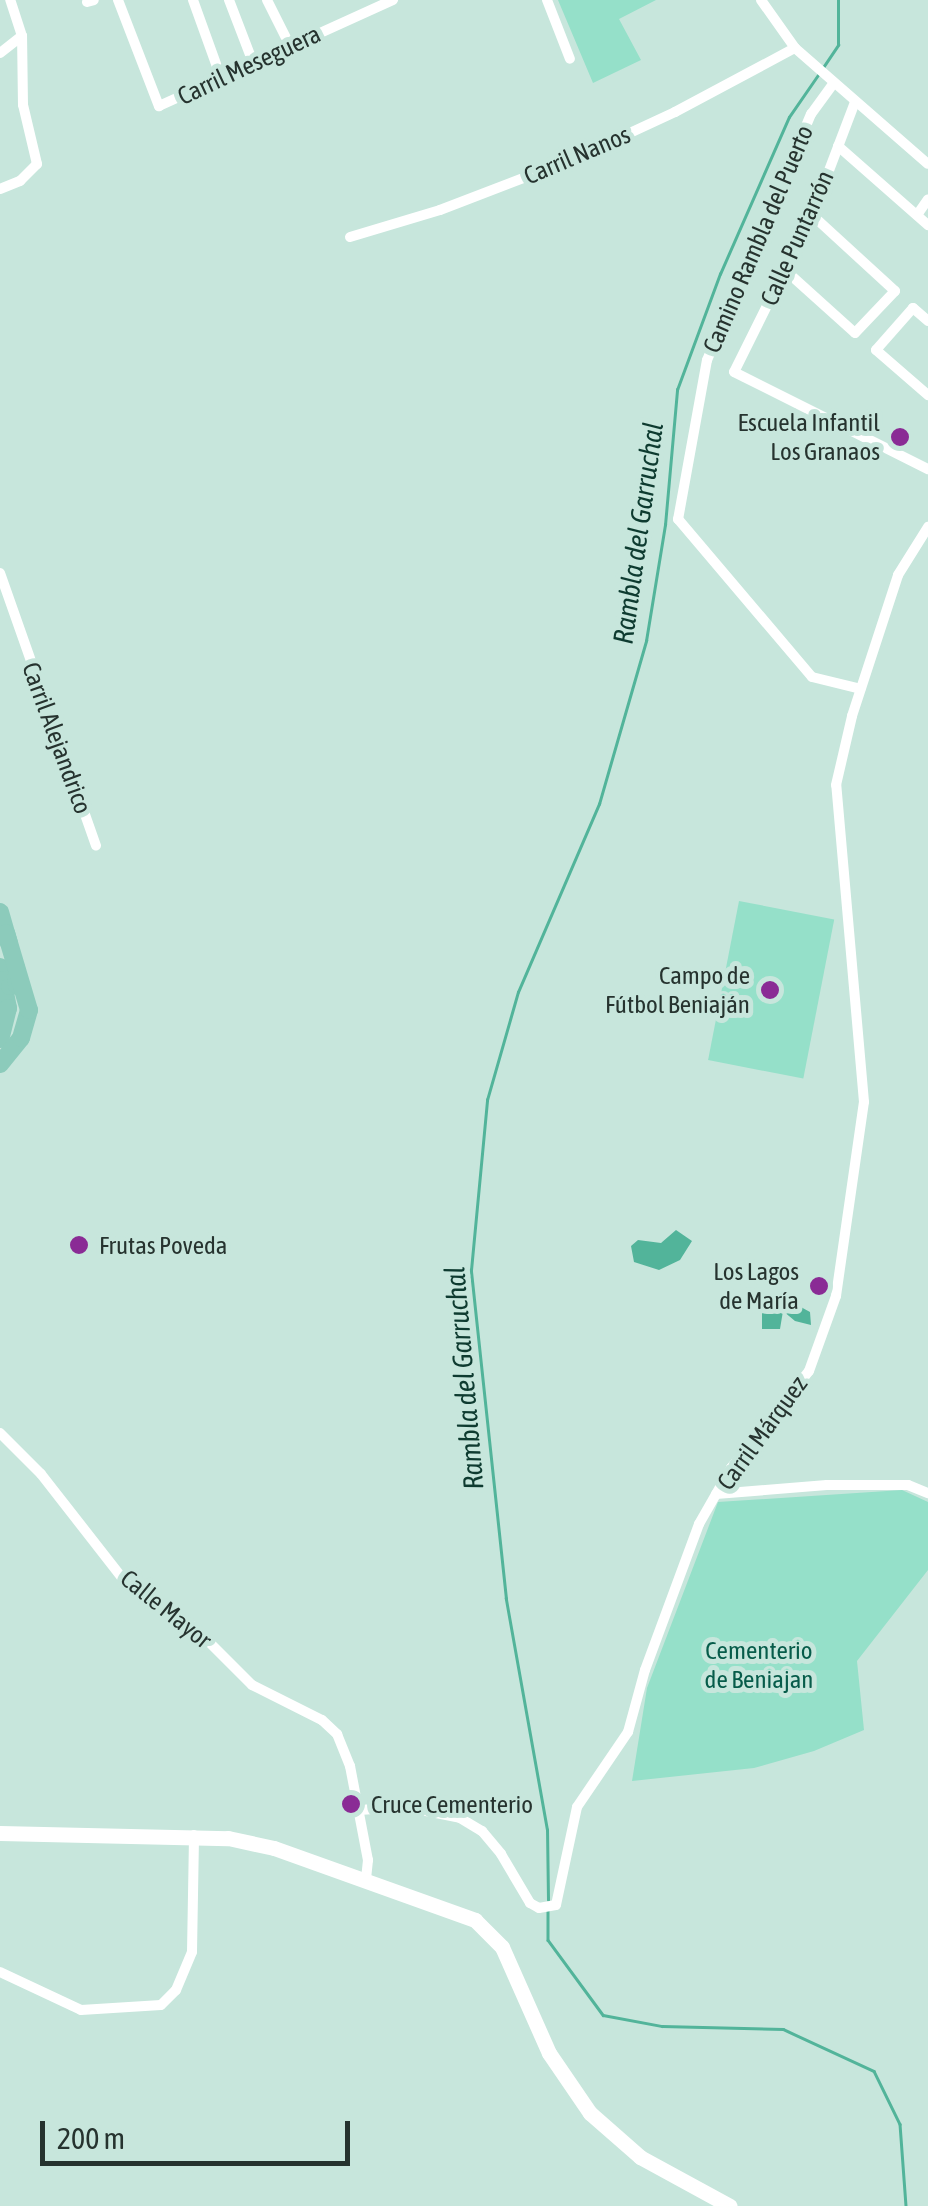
<!DOCTYPE html>
<html>
<head>
<meta charset="utf-8">
<style>
	body { margin:0 }
	#map { position:relative; width:928px; height:2206px; overflow:hidden; background:#c7e6dc; font-family:"Asap Condensed",sans-serif }
	div>[style] { position:absolute }
	.green>* { inset:0; background:#95e0c9; transform-origin:0 0 }
	.water>* { inset:0; background:#52b49a }
	.stream>* { height:2.5px; margin:-1.25px; padding:0 1.25px; transform-origin:1.25px; border-radius:1.25px; background:#52b49a }
	.minor>* { height:10px; margin:-5px; padding:0 5px; transform-origin:5px; border-radius:5px; background:#fff }
	.secondary>* { height:15px; margin:-7.5px; padding:0 7.5px; transform-origin:7.5px; border-radius:7.5px; background:#fff }
	.primary>* { height:18px; margin:-9px; padding:0 9px; transform-origin:9px; border-radius:9px; background:#8ccbbb }
	.dots>* { width:28px; height:28px; translate:-50% -50%; box-sizing:border-box; border:5px solid #c7e6dc; border-radius:50% }
	span { translate:-50% -50%; white-space:nowrap; text-align:center; line-height:1.15; -webkit-text-stroke:10px #c7e6dc; paint-order:stroke }
	.street-label { font-size:25px; color:#26332f }
	.poi-label { font-size:25px; color:#26332f }
	.right { translate:-100% -50%; text-align:right }
	.left { translate:0 -50%; text-align:left }
	.park-label { font-size:25px; color:#075c4a }
	.water-label { font-size:28px; color:#0e3b30; font-style:italic }
	.scale { position:absolute; left:40px; top:2121px; width:310px; height:45px; box-sizing:border-box; border:5px solid #26332f; border-top:0; padding-left:12px; font-size:30px; line-height:35px; white-space:nowrap; color:#26332f; -webkit-text-stroke:8px #c7e6dc; paint-order:stroke }
</style>
</head>
<body>
<div id="map">
	<div class="green">
		<div style="clip-path:polygon(558px 0,656px 0,619px 19px,641px 60px,593px 83px)"></div>
		<div style="left:739px;top:901px;width:97px;height:162px;rotate:11deg"></div>
		<div style="clip-path:polygon(902px 1490px,928px 1502px,928px 1570px,857px 1661px,864px 1730px,814px 1751px,754px 1768px,632px 1781px,647px 1688px,718px 1502px)"></div>
	</div>
	<div class="water">
		<div style="clip-path:polygon(676px 1230px,692px 1241px,680px 1260px,659px 1270px,634px 1262px,631px 1246px,638px 1240px,661px 1243px)"></div>
		<div style="clip-path:polygon(775px 1293px,810px 1312px,811px 1325px,795px 1321px,783px 1311px,780px 1329px,762px 1329px,762px 1313px,768px 1308px,766px 1295px)"></div>
	</div>
	<div class="stream">
		<div style="left:822px;top:69px;width:29px;rotate:-56deg"></div>
		<div style="left:838px;top:45px;width:45px;rotate:-90deg"></div>
		<div style="left:548px;top:1900px;width:70px;rotate:-90.8deg"></div>
		<div style="left:547px;top:1830px;width:235px;rotate:-100.1deg"></div>
		<div style="left:506px;top:1599px;width:331px;rotate:-96.1deg"></div>
		<div style="left:471px;top:1270px;width:171px;rotate:-84.6deg"></div>
		<div style="left:487px;top:1100px;width:112px;rotate:-74deg"></div>
		<div style="left:518px;top:992px;width:205px;rotate:-66.7deg"></div>
		<div style="left:599px;top:804px;width:170px;rotate:-73.9deg"></div>
		<div style="left:646px;top:641px;width:118px;rotate:-80.7deg"></div>
		<div style="left:665px;top:525px;width:136px;rotate:-84.9deg"></div>
		<div style="left:677px;top:390px;width:124px;rotate:-69.7deg"></div>
		<div style="left:720px;top:274px;width:171px;rotate:-66.3deg"></div>
		<div style="left:789px;top:117px;width:51px;rotate:-55.4deg"></div>
		<div style="left:548px;top:1908px;width:32px;rotate:90deg"></div>
		<div style="left:548px;top:1940px;width:93px;rotate:53.7deg"></div>
		<div style="left:603px;top:2015px;width:60px;rotate:10.6deg"></div>
		<div style="left:662px;top:2026px;width:121px;rotate:1.4deg"></div>
		<div style="left:783px;top:2029px;width:100px;rotate:24.8deg"></div>
		<div style="left:874px;top:2071px;width:59px;rotate:63.9deg"></div>
		<div style="left:900px;top:2124px;width:82px;rotate:85.8deg"></div>
	</div>
	<div class="minor">
		<div style="left:118px;top:0;width:114px;rotate:68.9deg"></div>
		<div style="left:159px;top:106px;width:257px;rotate:-24.4deg"></div>
		<div style="left:193px;top:0;width:80px;rotate:70.2deg"></div>
		<div style="left:229px;top:0;width:64px;rotate:69deg"></div>
		<div style="left:267px;top:0;width:51px;rotate:63.4deg"></div>
		<div style="left:547px;top:0;width:63px;rotate:68.7deg"></div>
		<div style="left:761px;top:0;width:59px;rotate:54.7deg"></div>
		<div style="left:795px;top:48px;width:176px;rotate:41.1deg"></div>
		<div style="left:87px;top:2px;width:7px;rotate:-16deg"></div>
		<div style="left:0;top:53px;width:28px;rotate:-38deg"></div>
		<div style="left:833px;top:84px;width:37px;rotate:126deg"></div>
		<div style="left:811px;top:114px;width:267px;rotate:112.9deg"></div>
		<div style="left:707px;top:360px;width:162px;rotate:100.3deg"></div>
		<div style="left:678px;top:519px;width:207px;rotate:49.7deg"></div>
		<div style="left:812px;top:677px;width:50px;rotate:13.8deg"></div>
		<div style="left:855px;top:102px;width:121px;rotate:110.8deg"></div>
		<div style="left:812px;top:215px;width:175px;rotate:116.4deg"></div>
		<div style="left:734px;top:372px;width:217px;rotate:26.6deg"></div>
		<div style="left:838px;top:146px;width:120px;rotate:41.3deg"></div>
		<div style="left:0;top:189px;width:22px;rotate:-22deg"></div>
		<div style="left:20px;top:181px;width:24px;rotate:-45deg"></div>
		<div style="left:37px;top:164px;width:61px;rotate:-103.3deg"></div>
		<div style="left:23px;top:105px;width:69px;rotate:-90.8deg"></div>
		<div style="left:22px;top:36px;width:38px;rotate:-108deg"></div>
		<div style="left:917px;top:215px;width:19px;rotate:-55deg"></div>
		<div style="left:350px;top:237px;width:94px;rotate:-16.7deg"></div>
		<div style="left:440px;top:210px;width:148px;rotate:-21deg"></div>
		<div style="left:578px;top:157px;width:107px;rotate:-24.9deg"></div>
		<div style="left:675px;top:112px;width:136px;rotate:-28.1deg"></div>
		<div style="left:785px;top:270px;width:94px;rotate:42deg"></div>
		<div style="left:855px;top:333px;width:58px;rotate:-46.4deg"></div>
		<div style="left:895px;top:291px;width:113px;rotate:-137.5deg"></div>
		<div style="left:928px;top:321px;width:20px;rotate:-139deg"></div>
		<div style="left:913px;top:308px;width:56px;rotate:131.4deg"></div>
		<div style="left:876px;top:350px;width:69px;rotate:40.9deg"></div>
		<div style="left:0;top:573px;width:289px;rotate:70.6deg"></div>
		<div style="left:0;top:1433px;width:58px;rotate:45deg"></div>
		<div style="left:41px;top:1474px;width:140px;rotate:52deg"></div>
		<div style="left:127px;top:1584px;width:80px;rotate:32.7deg"></div>
		<div style="left:194px;top:1627px;width:82px;rotate:45deg"></div>
		<div style="left:252px;top:1685px;width:78px;rotate:26.6deg"></div>
		<div style="left:322px;top:1720px;width:21px;rotate:43deg"></div>
		<div style="left:337px;top:1734px;width:35px;rotate:68deg"></div>
		<div style="left:350px;top:1766px;width:96px;rotate:79.2deg"></div>
		<div style="left:368px;top:1860px;width:19px;rotate:96deg"></div>
		<div style="left:716px;top:1494px;width:111px;rotate:-4.6deg"></div>
		<div style="left:827px;top:1485px;width:81px"></div>
		<div style="left:908px;top:1485px;width:22px;rotate:22deg"></div>
		<div style="left:359px;top:1810px;width:47px;rotate:-3.7deg"></div>
		<div style="left:406px;top:1807px;width:55px;rotate:11.5deg"></div>
		<div style="left:460px;top:1818px;width:26px;rotate:31deg"></div>
		<div style="left:482px;top:1831px;width:30px;rotate:50deg"></div>
		<div style="left:501px;top:1854px;width:57px;rotate:59.4deg"></div>
		<div style="left:530px;top:1903px;width:10px;rotate:29deg"></div>
		<div style="left:539px;top:1908px;width:17px;rotate:-10deg"></div>
		<div style="left:556px;top:1905px;width:100px;rotate:-77.9deg"></div>
		<div style="left:577px;top:1807px;width:91px;rotate:-55.8deg"></div>
		<div style="left:628px;top:1732px;width:64px;rotate:-74.7deg"></div>
		<div style="left:645px;top:1670px;width:156px;rotate:-69.7deg"></div>
		<div style="left:699px;top:1524px;width:64px;rotate:-60.3deg"></div>
		<div style="left:731px;top:1468px;width:124px;rotate:-51.2deg"></div>
		<div style="left:809px;top:1371px;width:80px;rotate:-70.2deg"></div>
		<div style="left:836px;top:1296px;width:196px;rotate:-81.8deg"></div>
		<div style="left:864px;top:1102px;width:318px;rotate:-95deg"></div>
		<div style="left:836px;top:785px;width:71px;rotate:-76.9deg"></div>
		<div style="left:852px;top:716px;width:148px;rotate:-71.9deg"></div>
		<div style="left:898px;top:575px;width:57px;rotate:-58deg"></div>
		<div style="left:0;top:1972px;width:89px;rotate:25.1deg"></div>
		<div style="left:81px;top:2010px;width:80px;rotate:-3.6deg"></div>
		<div style="left:161px;top:2005px;width:21px;rotate:-45deg"></div>
		<div style="left:176px;top:1990px;width:41px;rotate:-67.2deg"></div>
		<div style="left:192px;top:1952px;width:117px;rotate:-89deg"></div>
	</div>
	<div class="secondary">
		<div style="left:0;top:1833px;width:228px;rotate:1.3deg"></div>
		<div style="left:228px;top:1838px;width:47px;rotate:12.3deg"></div>
		<div style="left:274px;top:1848px;width:214px;rotate:19.7deg"></div>
		<div style="left:475px;top:1920px;width:38px;rotate:45deg"></div>
		<div style="left:502px;top:1947px;width:116px;rotate:66.1deg"></div>
		<div style="left:549px;top:2053px;width:73px;rotate:55.7deg"></div>
		<div style="left:590px;top:2113px;width:67px;rotate:41.3deg"></div>
		<div style="left:640px;top:2157px;width:102px;rotate:28.6deg"></div>
	</div>
	<div class="primary">
		<div style="left:0;top:912px;width:32px;rotate:74deg"></div>
		<div style="left:0;top:967px;width:42px;rotate:79deg"></div>
		<div style="left:8px;top:1008px;width:32px;rotate:104deg"></div>
		<div style="left:4px;top:980px;width:8px;rotate:45deg"></div>
		<div style="left:10px;top:986px;width:7px;rotate:-8deg"></div>
		<div style="left:17px;top:985px;width:17px;rotate:-93deg"></div>
		<div style="left:0;top:1064px;width:33px;rotate:-51deg"></div>
		<div style="left:21px;top:1038px;width:29px;rotate:-74deg"></div>
		<div style="left:29px;top:1010px;width:80px;rotate:-106.6deg"></div>
	</div>
	<div class="dots">
		<div style="left:900px;top:437px;background:#8a2b95"></div>
		<div style="left:770px;top:990px;background:#8a2b95"></div>
		<div style="left:79px;top:1245px;background:#8a2b95"></div>
		<div style="left:819px;top:1286px;background:#8a2b95"></div>
		<div style="left:351px;top:1804px;background:#8a2b95"></div>
	</div>
	<div class="street-label">
		<span style="left:249px;top:65px;rotate:-25deg">Carril Meseguera</span>
		<span style="left:577px;top:155px;rotate:-23deg">Carril Nanos</span>
		<span style="left:797px;top:238px;rotate:-66deg">Calle Puntarrón</span>
		<span style="left:758px;top:239px;rotate:-67deg">Camino Rambla del Puerto</span>
		<span style="left:57px;top:738px;rotate:70deg">Carril Alejandrico</span>
		<span style="left:762px;top:1433px;rotate:-54deg">Carril Márquez</span>
		<span style="left:166px;top:1609px;rotate:39deg">Calle Mayor</span>
	</div>
	<div class="poi-label">
		<span class="right" style="left:880px;top:437px">Escuela Infantil<br>Los Granaos</span>
		<span class="right" style="left:750px;top:990px">Campo de<br>Fútbol Beniaján</span>
		<span class="left" style="left:99px;top:1245px">Frutas Poveda</span>
		<span class="right" style="left:799px;top:1286px">Los Lagos<br>de María</span>
		<span class="left" style="left:371px;top:1804px">Cruce Cementerio</span>
	</div>
	<div class="park-label">
		<span style="left:759px;top:1665px">Cementerio<br>de Beniajan</span>
	</div>
	<div class="water-label">
		<span style="left:638px;top:533px;rotate:-82deg">Rambla del Garruchal</span>
		<span style="left:464px;top:1378px;rotate:-95deg">Rambla del Garruchal</span>
	</div>
	<div class="scale">200 m</div>
</div>
</body>
</html>
